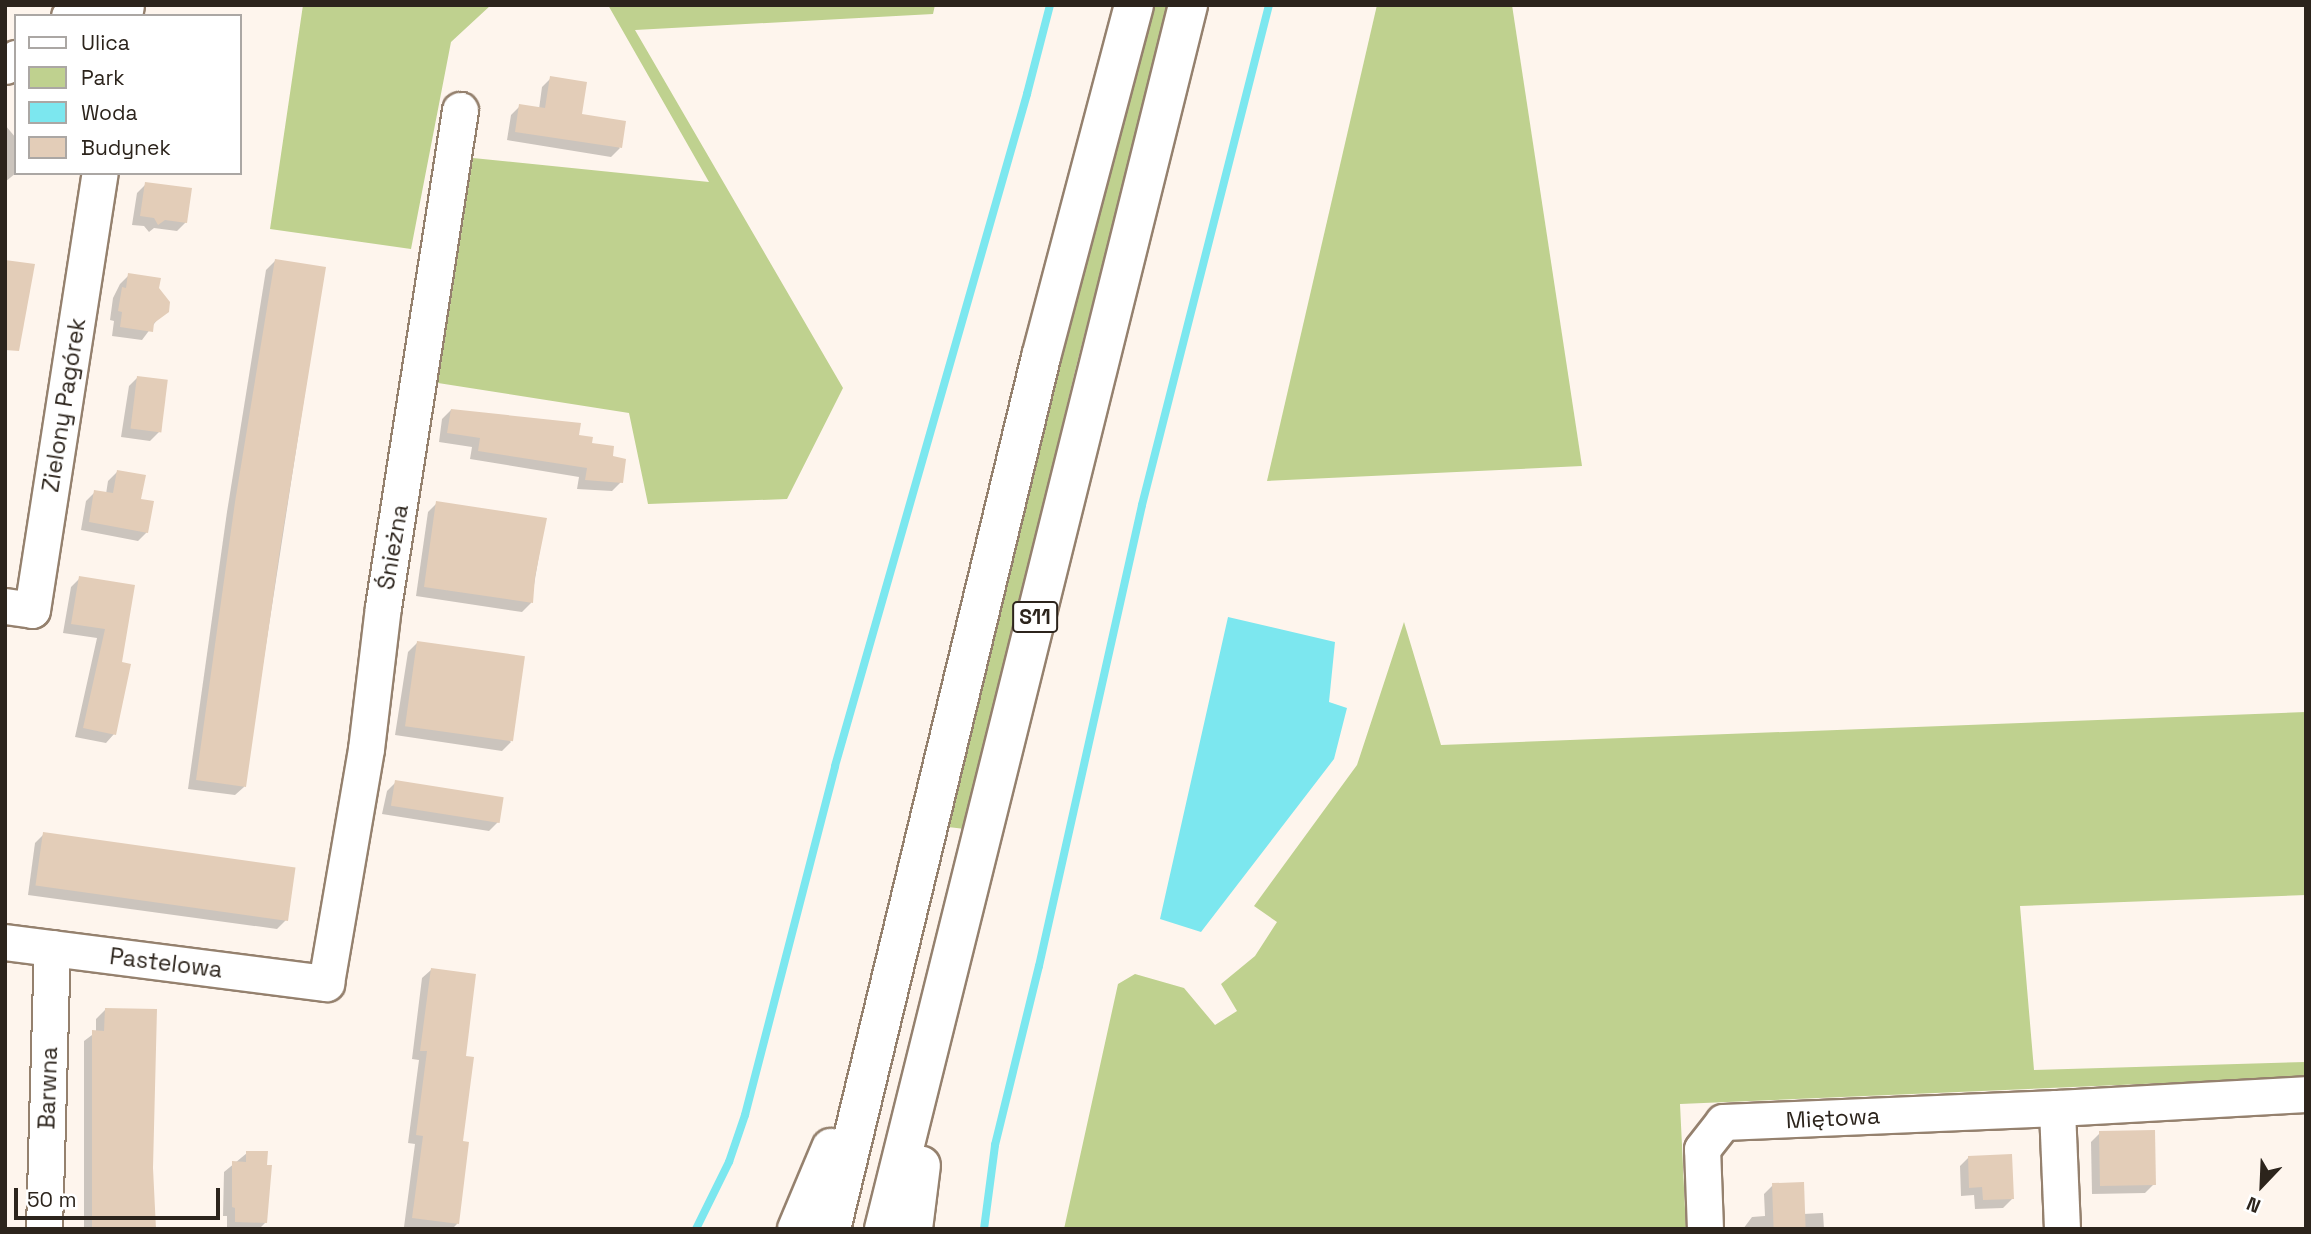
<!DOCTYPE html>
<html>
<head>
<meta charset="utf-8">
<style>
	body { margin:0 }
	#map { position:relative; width:2311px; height:1234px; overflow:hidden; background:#fef5ed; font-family:"Space Grotesk",sans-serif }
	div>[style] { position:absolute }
	.green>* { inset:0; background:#bfd18f }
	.water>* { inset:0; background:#7ce7ef }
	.shadow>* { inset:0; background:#0003 }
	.stream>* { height:8px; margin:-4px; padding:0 4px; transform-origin:4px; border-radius:4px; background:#7ce7ef }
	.building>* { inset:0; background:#e3cdb8; transform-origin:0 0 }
	.roads { filter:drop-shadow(2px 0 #95816e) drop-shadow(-2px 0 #95816e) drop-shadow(0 2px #95816e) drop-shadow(0 -2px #95816e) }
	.minor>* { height:35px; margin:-17.5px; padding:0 17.5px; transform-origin:17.5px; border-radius:17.5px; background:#fff }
	.highway>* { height:38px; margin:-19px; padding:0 19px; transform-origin:19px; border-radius:19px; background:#fff }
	span { translate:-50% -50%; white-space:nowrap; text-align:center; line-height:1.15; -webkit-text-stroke:5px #fff; paint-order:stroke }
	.shield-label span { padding:2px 5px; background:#fff; border:2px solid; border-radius:5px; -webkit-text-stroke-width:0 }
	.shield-label { font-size:21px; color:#2c241c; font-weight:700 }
	.street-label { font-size:23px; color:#2c241c }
	.frame { position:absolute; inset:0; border:7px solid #2c241c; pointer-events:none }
	.legend { position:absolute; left:14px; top:14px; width:228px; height:161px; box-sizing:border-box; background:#fff; border:2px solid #aba7a4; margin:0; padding:9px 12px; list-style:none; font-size:21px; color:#2c241c }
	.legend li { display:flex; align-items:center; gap:14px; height:35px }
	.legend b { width:35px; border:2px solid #aba7a4 }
	.north { position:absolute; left:2227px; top:1150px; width:70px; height:70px; -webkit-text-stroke:5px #fff; paint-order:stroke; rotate:203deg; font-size:19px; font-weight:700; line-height:28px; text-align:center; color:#2c241c }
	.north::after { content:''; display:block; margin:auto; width:24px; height:32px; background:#2c241c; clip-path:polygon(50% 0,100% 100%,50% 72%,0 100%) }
	.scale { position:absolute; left:14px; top:1188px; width:206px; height:32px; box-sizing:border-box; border:4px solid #2c241c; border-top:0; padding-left:9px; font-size:21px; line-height:24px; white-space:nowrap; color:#2c241c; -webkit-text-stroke:5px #fff; paint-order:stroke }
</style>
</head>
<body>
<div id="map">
	<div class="green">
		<div style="clip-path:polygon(303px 5px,491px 5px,451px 42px,411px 249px,270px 229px)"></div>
		<div style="clip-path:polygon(608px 5px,935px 5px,933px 14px,635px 30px,843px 388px,787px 499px,648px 504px,629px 413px,438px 383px,473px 158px,709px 182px)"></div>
		<div style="clip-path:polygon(1151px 5px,1169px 5px,1076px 367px,965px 829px,948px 827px,1060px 363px)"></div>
		<div style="clip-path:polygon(1377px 5px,1512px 5px,1582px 466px,1267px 481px)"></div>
		<div style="clip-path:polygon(1404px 622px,1441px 745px,2306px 712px,2306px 895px,2020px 906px,2034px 1070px,2306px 1062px,2306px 1077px,1680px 1104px,1686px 1229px,1064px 1229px,1118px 984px,1135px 974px,1184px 988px,1215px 1025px,1237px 1011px,1221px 984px,1255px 956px,1277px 922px,1254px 906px,1357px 765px)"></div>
	</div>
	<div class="water">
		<div style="clip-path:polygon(1228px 617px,1335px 642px,1329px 702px,1347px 708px,1334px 759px,1201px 932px,1160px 919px)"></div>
	</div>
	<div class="shadow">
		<div style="clip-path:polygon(551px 78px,580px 115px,620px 148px,611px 157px,507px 140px,511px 115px,520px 106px,539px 109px,542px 87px)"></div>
		<div style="clip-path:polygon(5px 125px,16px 138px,16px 173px,5px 182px)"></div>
		<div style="clip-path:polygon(146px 184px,186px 222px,177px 231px,154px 228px,149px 232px,144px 226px,132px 225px,137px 193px)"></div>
		<div style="clip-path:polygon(275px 261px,324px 269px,244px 787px,235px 795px,188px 789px,227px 512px,266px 270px)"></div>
		<div style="clip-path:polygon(129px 275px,157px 320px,142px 340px,112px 336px,114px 321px,110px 320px,113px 298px,120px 284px)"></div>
		<div style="clip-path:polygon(138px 377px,159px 432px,150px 441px,121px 437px,129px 386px)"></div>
		<div style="clip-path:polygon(451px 410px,577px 437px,611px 458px,621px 482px,612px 491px,577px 489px,579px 477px,470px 459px,472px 447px,439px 442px,442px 419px)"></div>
		<div style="clip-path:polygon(117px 472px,139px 501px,147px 532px,138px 541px,81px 530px,86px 501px,95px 492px,106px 494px,108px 481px)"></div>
		<div style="clip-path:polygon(437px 503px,545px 519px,531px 603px,522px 612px,416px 596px,428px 512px)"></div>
		<div style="clip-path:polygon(80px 578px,133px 587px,120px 663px,114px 734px,106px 743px,75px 737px,97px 638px,63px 633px,71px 587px)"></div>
		<div style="clip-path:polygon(417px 643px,511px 742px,502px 751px,395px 735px,408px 652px)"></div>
		<div style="clip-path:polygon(396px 782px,498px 822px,489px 831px,382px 814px,387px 791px)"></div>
		<div style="clip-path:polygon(44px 834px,286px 920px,277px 929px,28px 895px,35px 843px)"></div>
		<div style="clip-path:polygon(431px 970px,464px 1058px,457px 1224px,452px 1229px,404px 1227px,415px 1144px,408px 1143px,419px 1060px,412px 1059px,422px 978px)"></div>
		<div style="clip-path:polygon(105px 1010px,152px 1229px,84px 1229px,84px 1041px,96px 1032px,96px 1019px)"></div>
		<div style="clip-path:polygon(2100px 1133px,2154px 1184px,2145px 1193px,2092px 1194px,2091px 1142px)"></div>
		<div style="clip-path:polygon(247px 1153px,266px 1222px,259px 1229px,227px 1229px,227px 1216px,223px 1216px,224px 1172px)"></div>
		<div style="clip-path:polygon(1969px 1157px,2012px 1199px,2003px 1208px,1975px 1209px,1974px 1195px,1961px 1196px,1960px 1166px)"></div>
		<div style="clip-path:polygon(1773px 1185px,1803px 1214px,1823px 1213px,1824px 1229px,1743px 1229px,1752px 1217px,1765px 1216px,1764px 1194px)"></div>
	</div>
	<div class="stream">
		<div style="left:696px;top:1229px;width:75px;rotate:-63.8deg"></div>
		<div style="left:729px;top:1162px;width:50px;rotate:-71.2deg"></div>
		<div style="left:745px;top:1115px;width:360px;rotate:-75.5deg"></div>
		<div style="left:835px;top:766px;width:699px;rotate:-74.05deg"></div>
		<div style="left:1027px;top:94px;width:92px;rotate:-75.5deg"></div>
		<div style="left:984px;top:1229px;width:85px;rotate:-82.5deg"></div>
		<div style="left:995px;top:1145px;width:184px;rotate:-76.2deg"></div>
		<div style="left:1039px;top:966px;width:472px;rotate:-77.4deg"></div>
		<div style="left:1142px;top:505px;width:516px;rotate:-75.75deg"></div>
	</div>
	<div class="building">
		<div style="clip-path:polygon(550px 76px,587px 82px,582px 114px,626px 121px,622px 148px,515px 132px,519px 104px,545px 108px)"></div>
		<div style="clip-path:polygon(145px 182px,192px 188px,187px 223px,165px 220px,158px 225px,154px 218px,140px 216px)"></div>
		<div style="clip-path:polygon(275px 259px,326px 267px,280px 549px,246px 787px,196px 780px,235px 502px)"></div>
		<div style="clip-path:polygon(5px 260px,35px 264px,19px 351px,5px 350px)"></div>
		<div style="clip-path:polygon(128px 273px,161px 278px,159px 288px,170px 302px,169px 312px,154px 323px,153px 332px,120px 327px,122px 312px,118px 311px,122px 287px,126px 288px)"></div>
		<div style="left:137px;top:376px;width:31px;height:53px;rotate:7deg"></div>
		<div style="clip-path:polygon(451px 409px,581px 423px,579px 435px,593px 437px,592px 443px,614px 446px,613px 456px,626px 459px,623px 483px,585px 480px,587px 468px,478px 451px,480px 438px,447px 433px)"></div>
		<div style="clip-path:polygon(117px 470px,146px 475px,141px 499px,154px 501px,148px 533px,89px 522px,94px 490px,113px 493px)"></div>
		<div style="clip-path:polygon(436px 501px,547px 518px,535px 577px,533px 603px,424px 587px)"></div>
		<div style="clip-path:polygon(79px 576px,135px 585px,122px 662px,131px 664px,116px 735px,83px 728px,105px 629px,71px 624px)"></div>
		<div style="left:417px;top:641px;width:109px;height:86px;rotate:8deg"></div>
		<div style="left:395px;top:780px;width:110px;height:26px;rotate:9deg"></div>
		<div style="left:43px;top:832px;width:255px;height:54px;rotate:8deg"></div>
		<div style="clip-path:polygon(431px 968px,476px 974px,466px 1056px,474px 1057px,463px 1141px,469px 1142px,459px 1224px,412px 1218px,423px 1136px,416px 1135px,427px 1051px,420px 1051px)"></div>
		<div style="clip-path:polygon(105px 1008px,157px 1009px,153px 1168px,156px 1229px,92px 1229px,92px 1030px,104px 1031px)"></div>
		<div style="left:2155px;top:1130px;width:55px;height:56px;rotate:89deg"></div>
		<div style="clip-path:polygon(246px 1151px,268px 1151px,267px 1165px,272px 1165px,267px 1223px,235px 1222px,235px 1208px,232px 1207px,232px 1161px,246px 1162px)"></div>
		<div style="clip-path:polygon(2012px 1154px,2014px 1199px,1983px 1200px,1982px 1187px,1969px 1188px,1968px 1156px)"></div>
		<div style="left:1804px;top:1182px;width:47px;height:32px;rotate:88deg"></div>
	</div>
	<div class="roads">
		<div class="minor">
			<div style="left:69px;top:16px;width:14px;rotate:-39deg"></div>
			<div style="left:80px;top:7px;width:45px;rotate:11.6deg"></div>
			<div style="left:124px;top:16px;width:11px;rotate:-80deg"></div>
			<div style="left:5px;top:66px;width:14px;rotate:-36deg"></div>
			<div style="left:5px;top:606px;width:27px;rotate:8deg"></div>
			<div style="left:32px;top:610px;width:442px;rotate:-81.2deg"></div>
			<div style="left:5px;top:942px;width:324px;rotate:7.3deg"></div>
			<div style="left:326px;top:983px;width:237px;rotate:-80.3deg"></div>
			<div style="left:366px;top:749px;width:143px;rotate:-83.2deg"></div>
			<div style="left:383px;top:607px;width:503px;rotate:-81.19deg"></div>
			<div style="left:44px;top:1229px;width:281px;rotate:-88.4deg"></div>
			<div style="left:1705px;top:1229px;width:80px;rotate:-92.1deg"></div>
			<div style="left:1702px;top:1149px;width:34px;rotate:-52deg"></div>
			<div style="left:1723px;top:1122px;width:334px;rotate:-2.4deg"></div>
			<div style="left:2062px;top:1229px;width:121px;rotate:-92.4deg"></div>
			<div style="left:2057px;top:1108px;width:249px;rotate:-3.2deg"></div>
		</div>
		<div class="highway">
			<div style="left:797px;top:1229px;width:88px;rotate:-67.2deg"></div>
			<div style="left:831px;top:1229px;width:897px;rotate:-76.46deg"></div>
			<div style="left:1041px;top:357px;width:364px;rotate:-75.2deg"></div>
			<div style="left:884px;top:1229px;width:1261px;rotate:-76.05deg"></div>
			<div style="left:913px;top:1229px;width:64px;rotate:-82.9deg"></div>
		</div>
	</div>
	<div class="shield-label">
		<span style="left:1035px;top:617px">S11</span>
	</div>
	<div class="street-label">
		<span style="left:64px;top:405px;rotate:-81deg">Zielony Pagórek</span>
		<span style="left:393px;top:547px;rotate:-80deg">Śnieżna</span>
		<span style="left:166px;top:963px;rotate:7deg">Pastelowa</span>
		<span style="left:48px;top:1088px;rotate:-88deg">Barwna</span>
		<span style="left:1833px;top:1118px;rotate:-3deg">Miętowa</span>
	</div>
	<div class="frame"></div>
	<ul class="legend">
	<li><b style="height:9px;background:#fff"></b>Ulica</li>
	<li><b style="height:19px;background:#bfd18f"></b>Park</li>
	<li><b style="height:19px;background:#7ce7ef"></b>Woda</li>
	<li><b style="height:19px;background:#e3cdb8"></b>Budynek</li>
	</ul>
	<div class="north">N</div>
	<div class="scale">50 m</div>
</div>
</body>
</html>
